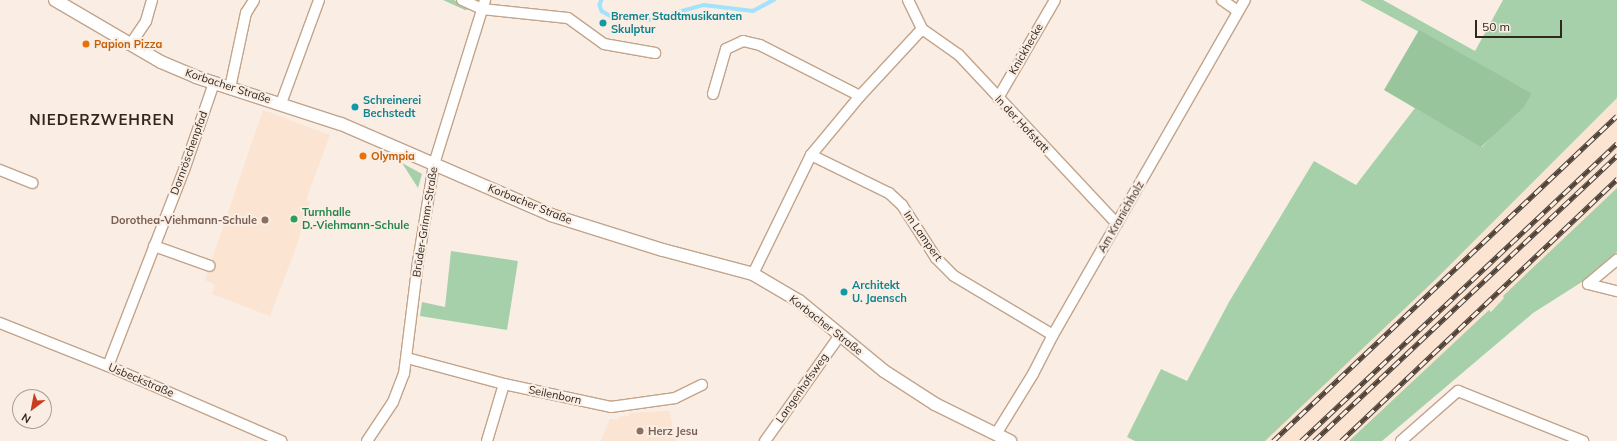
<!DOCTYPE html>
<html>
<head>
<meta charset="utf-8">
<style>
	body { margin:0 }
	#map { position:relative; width:1617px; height:441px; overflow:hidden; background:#faede3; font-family:Mulish,sans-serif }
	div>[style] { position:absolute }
	.built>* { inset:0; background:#fbe4d1 }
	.green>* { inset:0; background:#a6d0a9 }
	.forest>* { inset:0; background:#99c59c }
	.stream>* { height:3.5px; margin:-1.75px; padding:0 1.75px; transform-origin:1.75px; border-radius:1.75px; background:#a1e2fc }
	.roads { filter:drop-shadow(1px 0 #c2a48b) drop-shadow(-1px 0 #c2a48b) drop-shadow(0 1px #c2a48b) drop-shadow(0 -1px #c2a48b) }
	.minor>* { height:10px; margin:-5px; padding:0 5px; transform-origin:5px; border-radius:5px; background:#fff }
	.tertiary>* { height:12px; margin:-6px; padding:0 6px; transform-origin:6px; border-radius:6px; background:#fff }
	.rail>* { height:4.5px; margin-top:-2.25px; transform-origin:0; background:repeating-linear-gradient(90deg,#faede3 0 9px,#4e4238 0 18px); box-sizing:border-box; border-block:1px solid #4e4238 }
	.dots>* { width:11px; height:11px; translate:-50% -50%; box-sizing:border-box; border:2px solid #faede3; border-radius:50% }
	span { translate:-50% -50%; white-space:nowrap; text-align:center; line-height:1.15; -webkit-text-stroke:4px #faede3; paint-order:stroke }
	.culture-label { font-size:11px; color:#0d838f; font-weight:700 }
	.left { translate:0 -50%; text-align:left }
	.food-label { font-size:11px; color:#c56008; font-weight:700 }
	.street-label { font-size:11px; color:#32271d }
	.leisure-label { font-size:11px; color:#27864d; font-weight:700 }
	.education-label { font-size:11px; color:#785e54; font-weight:700 }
	.right { translate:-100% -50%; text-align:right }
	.district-label { font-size:15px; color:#32271d; font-weight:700; letter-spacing:1px }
	.north { position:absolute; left:12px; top:389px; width:40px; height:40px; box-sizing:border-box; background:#faede3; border:1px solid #aa9e94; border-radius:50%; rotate:212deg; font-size:11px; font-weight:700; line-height:16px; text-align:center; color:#32271d }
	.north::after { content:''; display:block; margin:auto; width:14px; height:18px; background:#c83d1f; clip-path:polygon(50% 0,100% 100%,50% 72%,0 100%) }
	.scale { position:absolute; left:1475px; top:20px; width:87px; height:18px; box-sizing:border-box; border:2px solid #32271d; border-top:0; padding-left:5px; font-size:12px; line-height:14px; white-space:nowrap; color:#32271d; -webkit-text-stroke:3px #faede3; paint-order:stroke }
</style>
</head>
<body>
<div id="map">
	<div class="built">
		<div style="clip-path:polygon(1617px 98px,1617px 188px,1503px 296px,1505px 298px,1490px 312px,1489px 310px,1349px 441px,1265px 441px,1436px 279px)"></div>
		<div style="clip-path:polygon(263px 110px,330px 135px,306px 200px,310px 202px,294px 253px,270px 316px,212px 294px,215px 285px,205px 280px)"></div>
		<div style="clip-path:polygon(669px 411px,677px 441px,601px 441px,610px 419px,618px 420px,621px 416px,629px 416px,630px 413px)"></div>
	</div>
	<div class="green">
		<div style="clip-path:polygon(443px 0,454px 0,471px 9px,465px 10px)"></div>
		<div style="clip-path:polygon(1360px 0,1383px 0,1475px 51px,1503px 0,1617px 0,1617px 98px,1436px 279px,1265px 441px,1135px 441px,1127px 437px,1161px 369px,1187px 381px,1229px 302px,1314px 161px,1356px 185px,1415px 108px,1482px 147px,1532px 93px)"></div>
		<div style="clip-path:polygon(402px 163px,422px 174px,418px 188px)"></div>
		<div style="clip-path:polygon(1617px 188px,1617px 252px,1585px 280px,1533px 313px,1382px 441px,1349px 441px,1489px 310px,1491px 312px,1504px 298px,1503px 296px)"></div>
		<div style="clip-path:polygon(451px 251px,518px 261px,507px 330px,420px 316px,422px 302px,445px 307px)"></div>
	</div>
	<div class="forest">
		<div style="clip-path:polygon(1419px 30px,1532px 93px,1524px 107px,1481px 147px,1384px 90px)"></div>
	</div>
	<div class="stream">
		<div style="left:602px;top:0;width:5px;rotate:112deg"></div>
		<div style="left:600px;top:5px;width:6px;rotate:72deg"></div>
		<div style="left:602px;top:11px;width:12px;rotate:31deg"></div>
		<div style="left:612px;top:17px;width:36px;rotate:5deg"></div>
		<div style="left:648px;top:20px;width:58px;rotate:-15deg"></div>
		<div style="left:704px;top:5px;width:49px;rotate:7deg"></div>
		<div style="left:753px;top:11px;width:24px;rotate:-28deg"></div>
	</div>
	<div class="roads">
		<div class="minor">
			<div style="left:462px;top:0;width:22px;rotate:24deg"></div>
			<div style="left:482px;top:9px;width:86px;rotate:6deg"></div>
			<div style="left:568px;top:18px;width:44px;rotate:35.8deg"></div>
			<div style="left:604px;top:44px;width:52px;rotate:10deg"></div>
			<div style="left:908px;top:0;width:32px;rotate:64deg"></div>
			<div style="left:922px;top:29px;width:45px;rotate:35.1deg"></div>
			<div style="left:959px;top:55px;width:231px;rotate:46.9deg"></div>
			<div style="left:1222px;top:0;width:19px;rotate:35deg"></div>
			<div style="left:130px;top:45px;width:29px;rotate:-56deg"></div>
			<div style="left:146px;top:21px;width:22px;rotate:-74deg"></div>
			<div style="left:230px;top:88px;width:77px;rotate:-78deg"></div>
			<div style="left:246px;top:13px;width:15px;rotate:-58deg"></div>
			<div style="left:713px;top:94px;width:47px;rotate:-73.9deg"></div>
			<div style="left:726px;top:49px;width:19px;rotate:-25deg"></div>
			<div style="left:743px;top:41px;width:17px;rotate:13deg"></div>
			<div style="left:760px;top:45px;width:112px;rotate:27deg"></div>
			<div style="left:860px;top:96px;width:77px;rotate:129.7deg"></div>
			<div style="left:811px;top:155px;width:132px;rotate:116deg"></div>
			<div style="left:860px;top:96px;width:91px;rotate:-47.2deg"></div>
			<div style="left:283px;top:98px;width:104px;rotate:-69.8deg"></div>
			<div style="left:998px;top:98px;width:113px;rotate:-59.8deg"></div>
			<div style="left:811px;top:155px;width:87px;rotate:26deg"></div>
			<div style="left:889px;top:193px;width:18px;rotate:43deg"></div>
			<div style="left:902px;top:205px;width:63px;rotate:57.3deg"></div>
			<div style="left:936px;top:258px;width:25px;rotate:45deg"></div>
			<div style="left:954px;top:276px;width:115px;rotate:30.8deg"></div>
			<div style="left:0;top:170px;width:35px;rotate:22deg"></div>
			<div style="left:154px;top:246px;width:59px;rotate:19.7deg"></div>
			<div style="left:1588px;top:284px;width:38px;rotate:-40deg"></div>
			<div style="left:1588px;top:284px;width:30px;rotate:14deg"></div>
			<div style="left:0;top:323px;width:116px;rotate:21.7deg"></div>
			<div style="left:108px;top:366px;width:189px;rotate:23.4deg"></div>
			<div style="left:407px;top:358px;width:100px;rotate:15deg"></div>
			<div style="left:504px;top:384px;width:109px;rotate:12.1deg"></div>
			<div style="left:611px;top:407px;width:65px;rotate:-8deg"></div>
			<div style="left:675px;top:398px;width:30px;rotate:-26deg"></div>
			<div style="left:108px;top:366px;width:210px;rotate:-68.8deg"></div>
			<div style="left:184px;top:170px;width:92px;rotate:-71deg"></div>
			<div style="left:996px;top:434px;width:70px;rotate:-58.3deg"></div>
			<div style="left:1033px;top:374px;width:44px;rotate:-62.9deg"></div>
			<div style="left:1053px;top:335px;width:386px;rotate:-60.2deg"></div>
			<div style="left:367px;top:441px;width:47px;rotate:-56.3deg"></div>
			<div style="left:393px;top:402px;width:30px;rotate:-69deg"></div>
			<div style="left:404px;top:374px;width:113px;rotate:-82.9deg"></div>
			<div style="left:418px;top:262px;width:99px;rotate:-80.7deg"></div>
			<div style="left:434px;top:164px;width:172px;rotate:-72.7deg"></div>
			<div style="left:487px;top:441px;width:59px;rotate:-73.4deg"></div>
			<div style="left:765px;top:441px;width:130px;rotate:-54.7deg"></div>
			<div style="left:1401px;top:441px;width:76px;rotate:-41.3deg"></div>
			<div style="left:1458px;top:391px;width:135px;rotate:21.8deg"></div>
		</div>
		<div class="tertiary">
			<div style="left:55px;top:0;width:123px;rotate:30.3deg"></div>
			<div style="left:161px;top:62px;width:38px;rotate:23deg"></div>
			<div style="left:196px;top:77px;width:152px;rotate:18deg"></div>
			<div style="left:341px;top:124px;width:229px;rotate:23.4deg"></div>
			<div style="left:551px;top:215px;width:117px;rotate:17.4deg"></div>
			<div style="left:663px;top:250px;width:93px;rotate:14.9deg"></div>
			<div style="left:753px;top:274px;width:53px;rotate:30.4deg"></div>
			<div style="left:799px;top:301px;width:110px;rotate:39.5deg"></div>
			<div style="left:884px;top:371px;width:61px;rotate:32.9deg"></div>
			<div style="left:935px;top:404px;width:84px;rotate:26.3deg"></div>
		</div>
	</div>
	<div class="rail">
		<div style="left:1273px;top:441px;width:473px;rotate:-43.4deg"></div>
		<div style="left:1301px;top:441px;width:434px;rotate:-43.3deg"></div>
		<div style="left:1314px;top:441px;width:417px;rotate:-43.3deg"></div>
		<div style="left:1341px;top:441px;width:381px;rotate:-43.5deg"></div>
	</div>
	<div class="dots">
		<div style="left:603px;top:23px;background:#0f9aa8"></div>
		<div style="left:86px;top:44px;background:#e8710a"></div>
		<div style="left:355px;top:107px;background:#0f9aa8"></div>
		<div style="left:363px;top:156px;background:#e8710a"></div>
		<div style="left:294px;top:219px;background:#2e9e5b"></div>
		<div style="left:265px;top:220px;background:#8d6e63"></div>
		<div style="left:844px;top:292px;background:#0f9aa8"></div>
		<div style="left:640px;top:431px;background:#8d6e63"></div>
	</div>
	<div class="culture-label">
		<span class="left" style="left:611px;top:23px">Bremer Stadtmusikanten<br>Skulptur</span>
		<span class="left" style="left:363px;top:107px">Schreinerei<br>Bechstedt</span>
		<span class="left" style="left:852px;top:292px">Architekt<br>U. Jaensch</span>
	</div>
	<div class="food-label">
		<span class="left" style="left:94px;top:44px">Papion Pizza</span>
		<span class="left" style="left:371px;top:156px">Olympia</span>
	</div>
	<div class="street-label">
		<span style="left:1026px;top:49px;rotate:-60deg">Knickhecke</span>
		<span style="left:228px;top:86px;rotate:18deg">Korbacher Straße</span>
		<span style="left:1022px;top:124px;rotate:47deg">In der Hofstatt</span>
		<span style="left:189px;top:153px;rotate:-70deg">Dornröschenpfad</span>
		<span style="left:530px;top:204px;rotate:22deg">Korbacher Straße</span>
		<span style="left:1121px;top:217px;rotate:-60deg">Am Kranichholz</span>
		<span style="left:425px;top:222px;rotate:-81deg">Brüder-Grimm-Straße</span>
		<span style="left:923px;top:236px;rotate:55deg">Im Lampert</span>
		<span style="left:826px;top:325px;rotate:38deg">Korbacher Straße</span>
		<span style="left:141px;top:380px;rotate:23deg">Usbeckstraße</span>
		<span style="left:802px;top:388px;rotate:-55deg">Langenhofsweg</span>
		<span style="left:555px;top:395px;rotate:12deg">Seilenborn</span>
	</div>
	<div class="leisure-label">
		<span class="left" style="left:302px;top:219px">Turnhalle<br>D.-Viehmann-Schule</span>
	</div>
	<div class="education-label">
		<span class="right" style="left:257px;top:220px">Dorothea-Viehmann-Schule</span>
		<span class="left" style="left:648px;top:431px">Herz Jesu</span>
	</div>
	<div class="district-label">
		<span style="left:102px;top:120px">NIEDERZWEHREN</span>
	</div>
	<div class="north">N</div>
	<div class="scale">50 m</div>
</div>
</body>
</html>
